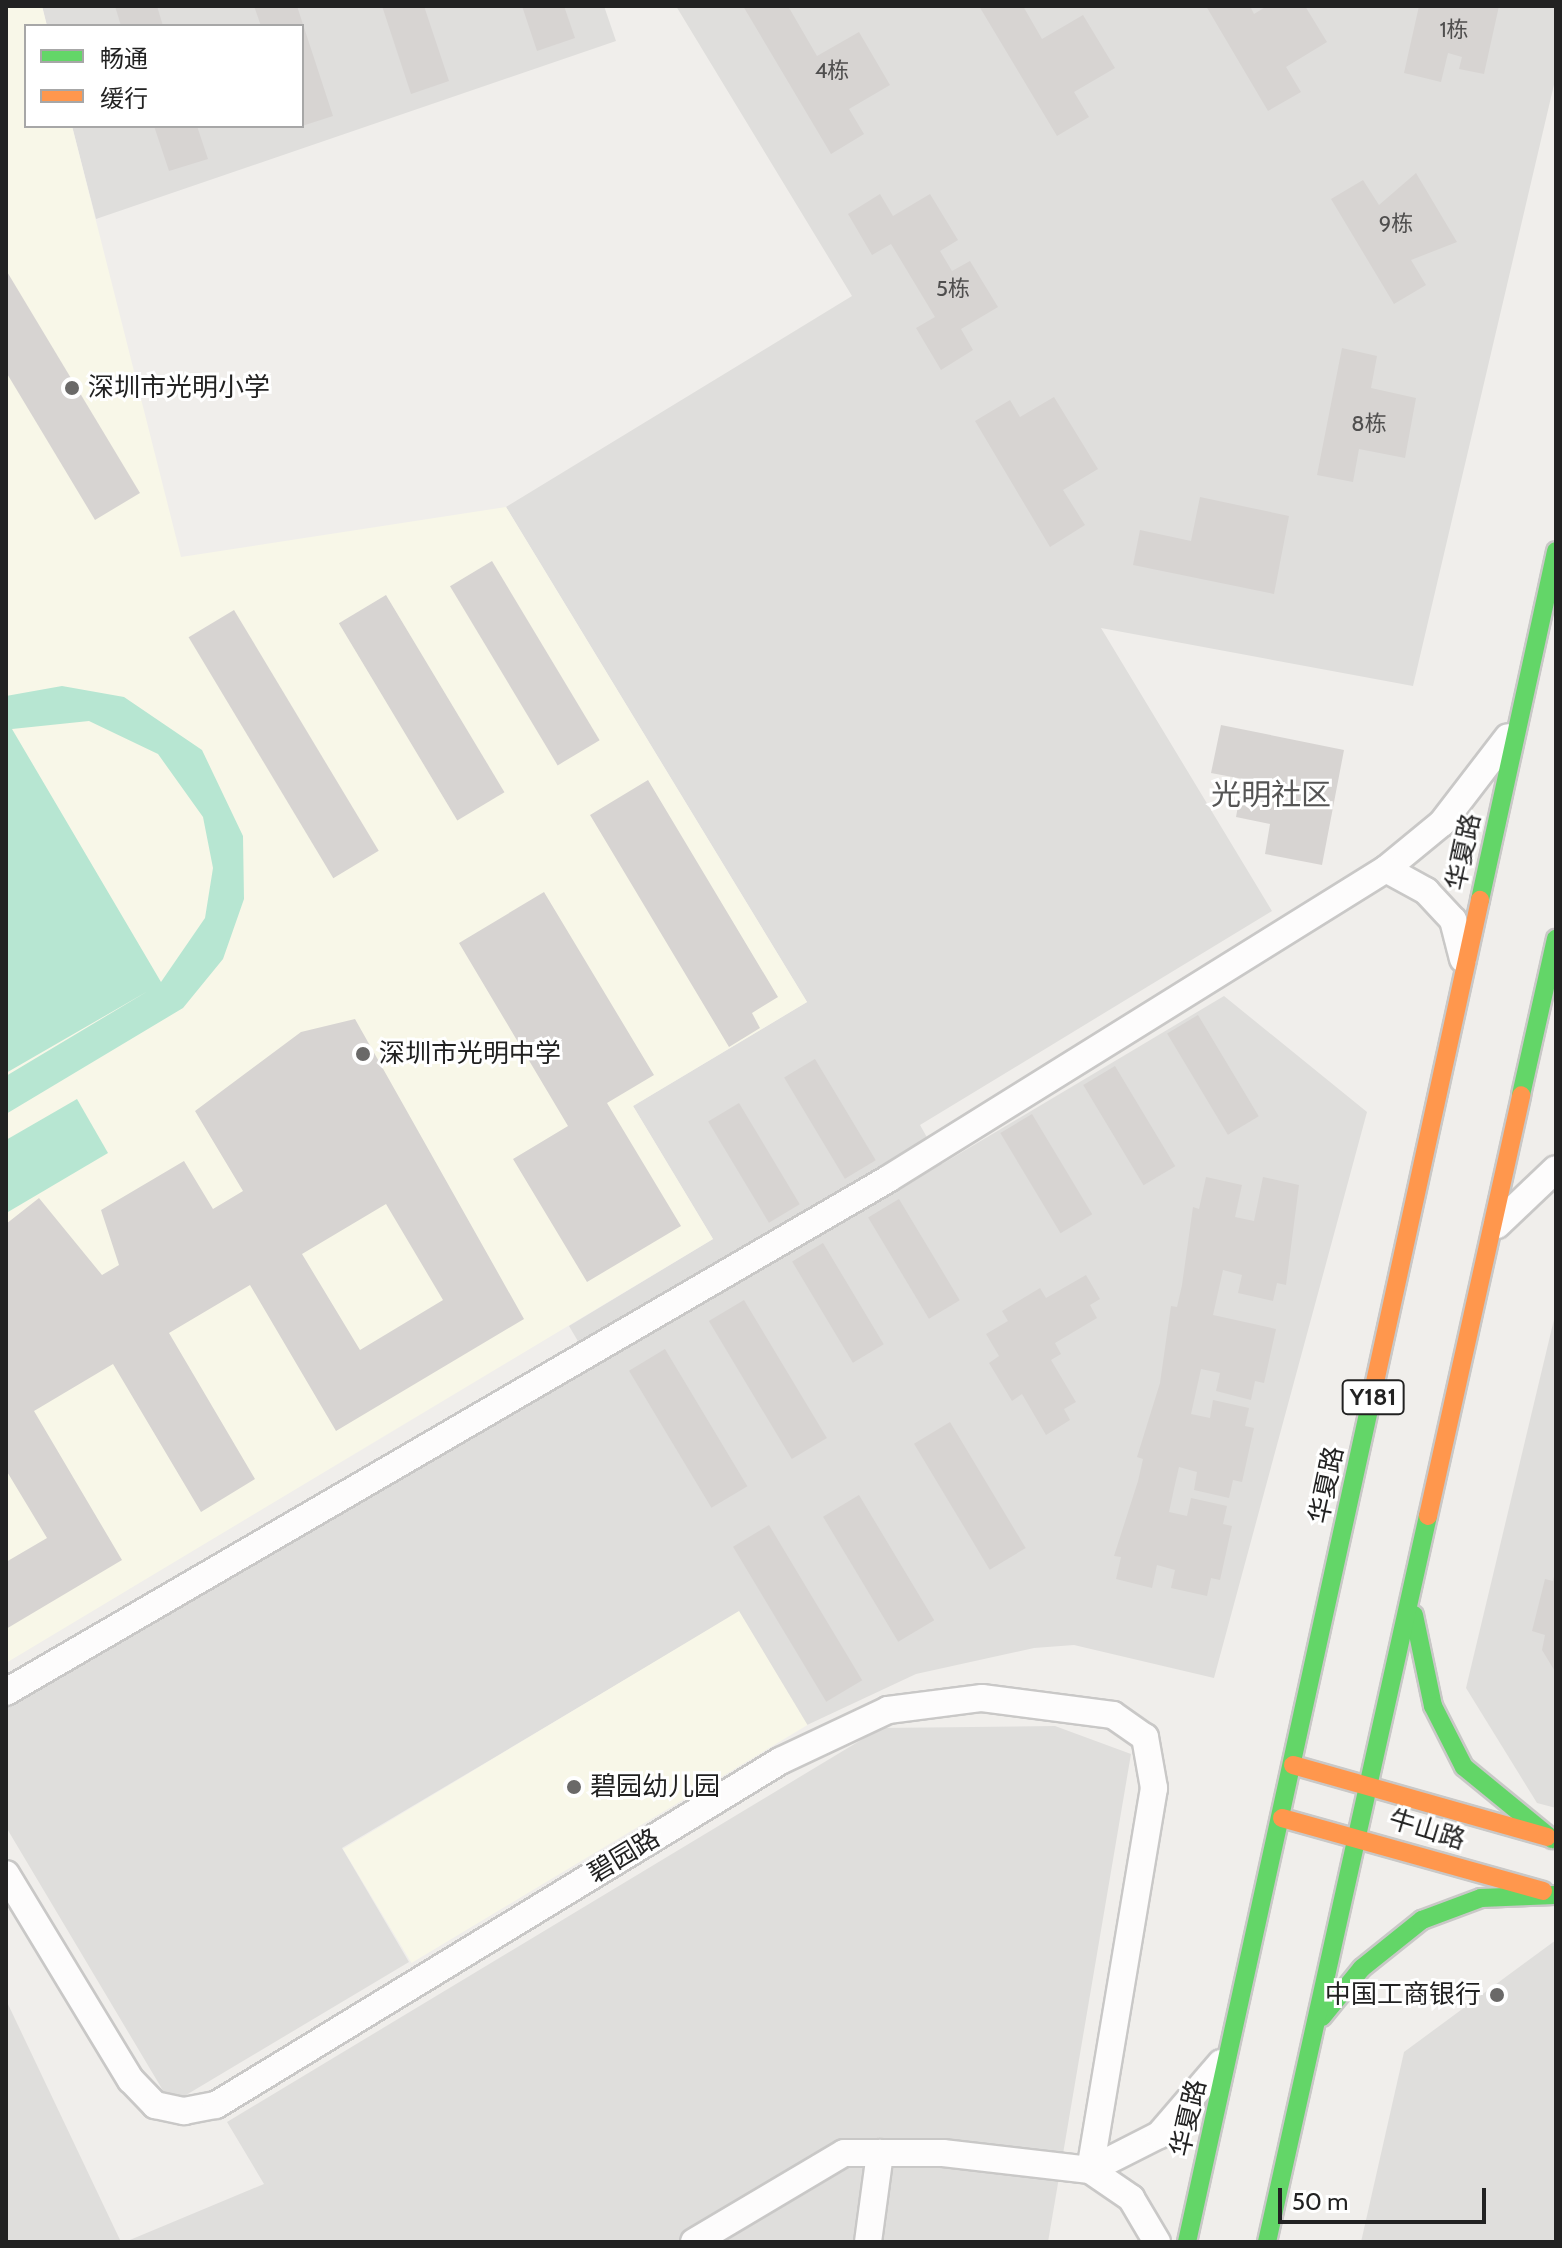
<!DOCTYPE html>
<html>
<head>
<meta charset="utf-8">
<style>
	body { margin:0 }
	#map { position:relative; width:1562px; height:2248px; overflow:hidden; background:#f0eeeb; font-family:Cabin,"Noto Sans SC",sans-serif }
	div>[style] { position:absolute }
	.residential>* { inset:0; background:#dfdedc }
	.education>* { inset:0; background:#f8f7e8; transform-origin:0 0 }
	.pitch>* { inset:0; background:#b7e6d2 }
	.building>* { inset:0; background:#d7d4d2; transform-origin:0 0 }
	.roads { filter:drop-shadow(2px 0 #c9c8c7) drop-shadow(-2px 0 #c9c8c7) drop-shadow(0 2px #c9c8c7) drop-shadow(0 -2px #c9c8c7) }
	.street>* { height:26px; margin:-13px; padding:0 13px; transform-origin:13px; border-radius:13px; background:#fdfcfc }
	.fast>* { height:18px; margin:-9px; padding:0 9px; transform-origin:9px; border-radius:9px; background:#63d668 }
	.slow>* { height:18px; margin:-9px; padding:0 9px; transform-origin:9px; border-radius:9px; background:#ff974d }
	.dots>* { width:22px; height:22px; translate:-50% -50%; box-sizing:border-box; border:4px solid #fff; border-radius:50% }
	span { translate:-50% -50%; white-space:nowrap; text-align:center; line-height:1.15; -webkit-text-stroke:6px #fff; paint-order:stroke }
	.number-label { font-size:22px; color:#4f4e4e }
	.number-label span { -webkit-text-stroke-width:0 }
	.shield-label span { padding:2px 6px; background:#fff; border:2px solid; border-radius:6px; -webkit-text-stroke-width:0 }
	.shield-label { font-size:24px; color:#222; font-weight:700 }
	.poi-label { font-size:26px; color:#222 }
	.left { translate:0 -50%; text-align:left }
	.right { translate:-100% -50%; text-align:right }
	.street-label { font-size:26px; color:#222 }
	.quarter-label { font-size:30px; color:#555 }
	.frame { position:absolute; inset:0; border:8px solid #222; pointer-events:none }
	.legend { position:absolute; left:24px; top:24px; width:280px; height:104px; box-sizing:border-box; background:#fff; border:2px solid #a7a7a7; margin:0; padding:10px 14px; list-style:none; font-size:24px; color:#222 }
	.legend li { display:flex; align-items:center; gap:16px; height:40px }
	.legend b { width:40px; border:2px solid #a7a7a7 }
	.scale { position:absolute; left:1278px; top:2188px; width:208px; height:36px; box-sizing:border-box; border:4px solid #222; border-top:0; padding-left:10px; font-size:24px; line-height:28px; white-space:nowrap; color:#222; -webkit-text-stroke:6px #fff; paint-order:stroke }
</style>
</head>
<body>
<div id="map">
	<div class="residential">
		<div style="clip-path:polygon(42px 6px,604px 6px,616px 41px,96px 219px,72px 126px,302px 126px,302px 26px,47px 26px)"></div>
		<div style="clip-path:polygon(676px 6px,1556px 6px,1556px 76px,1413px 686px,1101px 628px,1272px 911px,920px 1125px,942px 1164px,1224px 996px,1367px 1112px,1214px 1678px,1074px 1645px,1034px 1648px,916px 1674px,807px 1725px,739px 1612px,342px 1848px,409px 1962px,171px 2104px,6px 1827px,6px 1708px,589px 1360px,569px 1326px,713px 1239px,633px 1106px,807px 1002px,506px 507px,852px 296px)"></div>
		<div style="clip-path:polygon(1556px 1311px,1556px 1808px,1537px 1803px,1466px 1688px)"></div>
		<div style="clip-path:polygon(1055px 1726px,1131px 1754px,1048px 2242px,125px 2242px,264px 2184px,227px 2122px,881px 1728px)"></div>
		<div style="clip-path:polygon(1556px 1940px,1556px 2242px,1361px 2242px,1404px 2052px)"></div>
		<div style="clip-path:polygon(6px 2000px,121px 2242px,6px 2242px)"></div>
	</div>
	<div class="education">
		<div style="clip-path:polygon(6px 6px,42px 6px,47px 26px,26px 26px,26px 126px,72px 126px,181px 557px,506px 507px,807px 1002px,633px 1106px,713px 1239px,6px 1663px)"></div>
		<div style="left:739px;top:1611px;width:133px;height:462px;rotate:59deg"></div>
	</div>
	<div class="pitch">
		<div style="clip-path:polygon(evenodd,62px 686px,124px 697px,202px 750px,243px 836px,244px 899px,223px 959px,183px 1008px,6px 1114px,6px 1076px,148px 991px,6px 1073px,6px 696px,62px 686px,89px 721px,158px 754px,203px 817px,213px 868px,205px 918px,161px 982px,12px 729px,89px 721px)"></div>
		<div style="clip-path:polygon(77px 1099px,108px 1153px,8px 1212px,6px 1140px)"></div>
	</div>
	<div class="building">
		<div style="clip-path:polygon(115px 6px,157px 6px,163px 26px,121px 26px)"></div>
		<div style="clip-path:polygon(254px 6px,297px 6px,333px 116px,302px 126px,302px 26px,261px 26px)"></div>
		<div style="clip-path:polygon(382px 6px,424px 6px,449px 81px,411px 94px)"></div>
		<div style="clip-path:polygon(522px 6px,564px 6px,575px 38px,537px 51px)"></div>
		<div style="clip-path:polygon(743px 6px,788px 6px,817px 56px,859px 32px,890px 85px,849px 109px,864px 134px,831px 154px)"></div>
		<div style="clip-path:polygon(979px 6px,1023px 6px,1042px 39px,1083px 15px,1115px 68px,1074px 92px,1089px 117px,1057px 136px)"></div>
		<div style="clip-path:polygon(1206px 6px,1250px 6px,1254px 14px,1267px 6px,1305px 6px,1327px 42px,1286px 67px,1301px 92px,1268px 111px)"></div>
		<div style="clip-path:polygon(1419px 6px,1499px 6px,1484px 74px,1459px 69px,1462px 57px,1448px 53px,1441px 82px,1404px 73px)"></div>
		<div style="clip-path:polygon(154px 126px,197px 126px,208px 159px,169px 171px)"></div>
		<div style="clip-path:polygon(1416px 173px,1457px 242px,1411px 260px,1426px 285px,1394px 304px,1331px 199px,1363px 180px,1379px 205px)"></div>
		<div style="clip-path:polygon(880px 194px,893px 216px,930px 194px,958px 240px,940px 251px,952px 271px,970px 261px,998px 307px,961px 329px,973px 350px,941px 370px,916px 328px,935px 317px,891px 244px,872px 255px,848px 214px)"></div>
		<div style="clip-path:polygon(6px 270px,140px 493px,95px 520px,6px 372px)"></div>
		<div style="clip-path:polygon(1342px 348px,1377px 356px,1371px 388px,1416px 398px,1405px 458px,1359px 449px,1353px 482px,1317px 475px)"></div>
		<div style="clip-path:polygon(1054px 397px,1098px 469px,1063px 490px,1085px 525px,1050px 547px,975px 421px,1010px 400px,1020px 417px)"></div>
		<div style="clip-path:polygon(1200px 497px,1289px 516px,1274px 594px,1133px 565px,1140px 530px,1191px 541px)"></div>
		<div style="left:492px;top:561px;width:209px;height:49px;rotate:59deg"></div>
		<div style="left:386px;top:595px;width:230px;height:55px;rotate:59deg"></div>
		<div style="left:234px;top:610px;width:281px;height:53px;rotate:59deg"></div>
		<div style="clip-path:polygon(1221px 725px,1344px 750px,1322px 865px,1265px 854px,1270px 824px,1236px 817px,1243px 779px,1211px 773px)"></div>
		<div style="clip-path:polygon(648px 780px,778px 997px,752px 1013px,760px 1028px,729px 1047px,590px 815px)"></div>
		<div style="clip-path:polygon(544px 892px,654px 1075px,607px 1103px,681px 1226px,587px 1282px,513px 1159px,568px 1126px,459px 943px)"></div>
		<div style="left:1198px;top:1015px;width:118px;height:36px;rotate:59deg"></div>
		<div style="clip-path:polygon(evenodd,355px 1019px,524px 1319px,336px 1431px,250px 1285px,169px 1333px,255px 1479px,201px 1512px,113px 1364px,34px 1411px,122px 1560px,6px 1629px,6px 1562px,47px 1538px,6px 1470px,6px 1224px,39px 1198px,102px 1275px,119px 1265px,101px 1210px,184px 1161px,213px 1209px,243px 1191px,195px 1111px,301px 1032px,355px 1019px,386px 1204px,443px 1300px,360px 1350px,302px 1254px,386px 1204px)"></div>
		<div style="left:815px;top:1059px;width:118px;height:36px;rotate:59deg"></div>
		<div style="left:1115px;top:1066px;width:117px;height:37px;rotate:59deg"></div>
		<div style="left:739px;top:1103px;width:118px;height:36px;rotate:59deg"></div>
		<div style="left:1032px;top:1114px;width:117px;height:37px;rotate:59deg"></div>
		<div style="clip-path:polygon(1206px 1177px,1242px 1185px,1235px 1217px,1254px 1221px,1263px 1177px,1299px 1185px,1286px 1285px,1277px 1283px,1273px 1301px,1238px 1293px,1242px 1275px,1223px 1270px,1213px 1315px,1276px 1329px,1264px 1383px,1255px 1381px,1251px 1400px,1216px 1391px,1220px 1373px,1201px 1369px,1191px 1414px,1210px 1418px,1213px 1400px,1249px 1408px,1245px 1426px,1254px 1428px,1242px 1482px,1233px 1480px,1229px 1498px,1194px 1490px,1197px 1472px,1179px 1467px,1174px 1489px,1169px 1512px,1187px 1516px,1191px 1498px,1227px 1506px,1223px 1524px,1232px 1526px,1220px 1580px,1211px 1578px,1207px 1596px,1171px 1588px,1175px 1570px,1157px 1565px,1152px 1588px,1116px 1579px,1121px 1557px,1114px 1556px,1138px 1481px,1143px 1459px,1137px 1457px,1160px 1383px,1171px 1306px,1177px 1307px,1182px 1285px,1193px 1207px,1199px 1209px)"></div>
		<div style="left:899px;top:1199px;width:118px;height:36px;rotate:59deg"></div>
		<div style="left:823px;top:1243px;width:118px;height:36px;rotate:59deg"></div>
		<div style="clip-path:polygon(1086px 1275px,1100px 1299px,1090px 1305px,1097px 1318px,1055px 1343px,1061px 1354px,1051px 1360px,1076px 1402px,1064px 1409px,1070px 1420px,1046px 1435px,1022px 1394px,1012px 1401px,989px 1363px,999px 1356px,986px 1334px,1008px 1321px,1002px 1311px,1040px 1288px,1046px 1298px)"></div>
		<div style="left:744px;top:1300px;width:161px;height:41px;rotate:59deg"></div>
		<div style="left:665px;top:1349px;width:160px;height:42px;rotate:59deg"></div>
		<div style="left:950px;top:1422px;width:147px;height:42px;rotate:59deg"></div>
		<div style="left:859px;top:1495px;width:146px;height:42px;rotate:59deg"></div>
		<div style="left:769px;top:1525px;width:181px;height:42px;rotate:59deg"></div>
		<div style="clip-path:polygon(1555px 1572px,1556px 1572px,1556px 1673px,1542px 1650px,1545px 1635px,1532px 1631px,1545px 1579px,1553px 1581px)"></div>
	</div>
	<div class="roads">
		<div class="street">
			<div style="left:1386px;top:869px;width:72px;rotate:-39.4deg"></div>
			<div style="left:1442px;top:823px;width:108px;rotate:-52.5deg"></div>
			<div style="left:1497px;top:1225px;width:81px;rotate:-43.5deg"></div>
			<div style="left:6px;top:1692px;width:1020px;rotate:-30.18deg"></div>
			<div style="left:888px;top:1179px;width:587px;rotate:-31.9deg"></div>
			<div style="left:1386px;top:869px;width:46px;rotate:28.8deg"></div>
			<div style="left:1426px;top:891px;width:40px;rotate:47deg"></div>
			<div style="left:1453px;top:920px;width:40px;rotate:75.6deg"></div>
			<div style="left:6px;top:1874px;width:241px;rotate:58.8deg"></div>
			<div style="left:131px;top:2080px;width:35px;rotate:46deg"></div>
			<div style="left:155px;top:2105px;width:30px;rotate:12deg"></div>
			<div style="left:184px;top:2111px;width:33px;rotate:-11deg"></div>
			<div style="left:216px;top:2105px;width:661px;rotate:-31.38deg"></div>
			<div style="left:780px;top:1761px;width:119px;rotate:-25.3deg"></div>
			<div style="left:888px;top:1710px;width:95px;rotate:-7.3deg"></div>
			<div style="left:982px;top:1698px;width:132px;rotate:7.4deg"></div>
			<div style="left:1113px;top:1715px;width:39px;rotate:35deg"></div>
			<div style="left:1145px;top:1737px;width:52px;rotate:80deg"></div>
			<div style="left:1154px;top:1788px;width:387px;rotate:99.5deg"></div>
			<div style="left:1090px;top:2170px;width:77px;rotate:-26.9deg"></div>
			<div style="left:1159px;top:2135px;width:95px;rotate:-49.3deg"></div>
			<div style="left:694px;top:2242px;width:174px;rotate:-30.7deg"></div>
			<div style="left:844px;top:2153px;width:99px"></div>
			<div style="left:943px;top:2153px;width:148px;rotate:6.6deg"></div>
			<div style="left:1090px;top:2170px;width:50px;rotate:34.3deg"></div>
			<div style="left:1131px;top:2198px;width:51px;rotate:59.4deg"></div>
			<div style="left:868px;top:2242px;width:90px;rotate:-82.3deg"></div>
		</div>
		<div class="fast">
			<div style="left:1480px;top:900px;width:357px;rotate:-77.7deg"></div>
			<div style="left:1521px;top:1095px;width:160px;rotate:-77.4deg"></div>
			<div style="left:1414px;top:1615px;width:93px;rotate:78.2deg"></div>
			<div style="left:1433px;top:1706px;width:68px;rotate:63.1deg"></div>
			<div style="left:1464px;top:1767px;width:114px;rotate:39.3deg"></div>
			<div style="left:1322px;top:2017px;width:63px;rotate:-50.8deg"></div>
			<div style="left:1362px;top:1968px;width:77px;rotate:-38.7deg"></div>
			<div style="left:1422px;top:1920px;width:63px;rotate:-20.4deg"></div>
			<div style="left:1481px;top:1898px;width:73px;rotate:-2.4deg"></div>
			<div style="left:1187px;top:2242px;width:857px;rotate:-77.67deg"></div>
			<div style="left:1267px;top:2242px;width:744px;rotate:-77.5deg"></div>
		</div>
		<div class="slow">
			<div style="left:1370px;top:1405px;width:517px;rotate:-77.71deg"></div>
			<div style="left:1428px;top:1516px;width:431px;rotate:-77.5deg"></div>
			<div style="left:1293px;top:1765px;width:264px;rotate:15.8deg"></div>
			<div style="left:1282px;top:1818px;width:271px;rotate:15.6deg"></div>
		</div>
	</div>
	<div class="dots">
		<div style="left:72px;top:388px;background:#6a6968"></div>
		<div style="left:363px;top:1054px;background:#6a6968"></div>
		<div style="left:574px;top:1787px;background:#6a6968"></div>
		<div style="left:1497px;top:1995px;background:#6a6968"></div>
	</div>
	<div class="number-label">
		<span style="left:1454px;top:30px">1栋</span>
		<span style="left:832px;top:71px">4栋</span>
		<span style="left:1396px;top:224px">9栋</span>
		<span style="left:953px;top:289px">5栋</span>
		<span style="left:1369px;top:424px">8栋</span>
	</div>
	<div class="shield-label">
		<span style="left:1373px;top:1397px">Y181</span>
	</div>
	<div class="poi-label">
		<span class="left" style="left:88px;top:388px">深圳市光明小学</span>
		<span class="left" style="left:379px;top:1054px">深圳市光明中学</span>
		<span class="left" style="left:590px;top:1787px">碧园幼儿园</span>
		<span class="right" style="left:1481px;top:1995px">中国工商银行</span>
	</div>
	<div class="street-label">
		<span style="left:1464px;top:852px;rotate:-78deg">华夏路</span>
		<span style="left:1327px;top:1485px;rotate:-78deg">华夏路</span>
		<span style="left:1427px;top:1830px;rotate:17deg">牛山路</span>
		<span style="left:624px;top:1856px;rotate:-31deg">碧园路</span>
		<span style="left:1189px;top:2118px;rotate:-77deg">华夏路</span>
	</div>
	<div class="quarter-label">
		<span style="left:1271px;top:795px">光明社区</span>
	</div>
	<div class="frame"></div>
	<ul class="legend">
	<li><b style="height:10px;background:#63d668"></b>畅通</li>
	<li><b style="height:10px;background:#ff974d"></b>缓行</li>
	</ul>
	<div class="scale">50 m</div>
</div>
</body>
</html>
